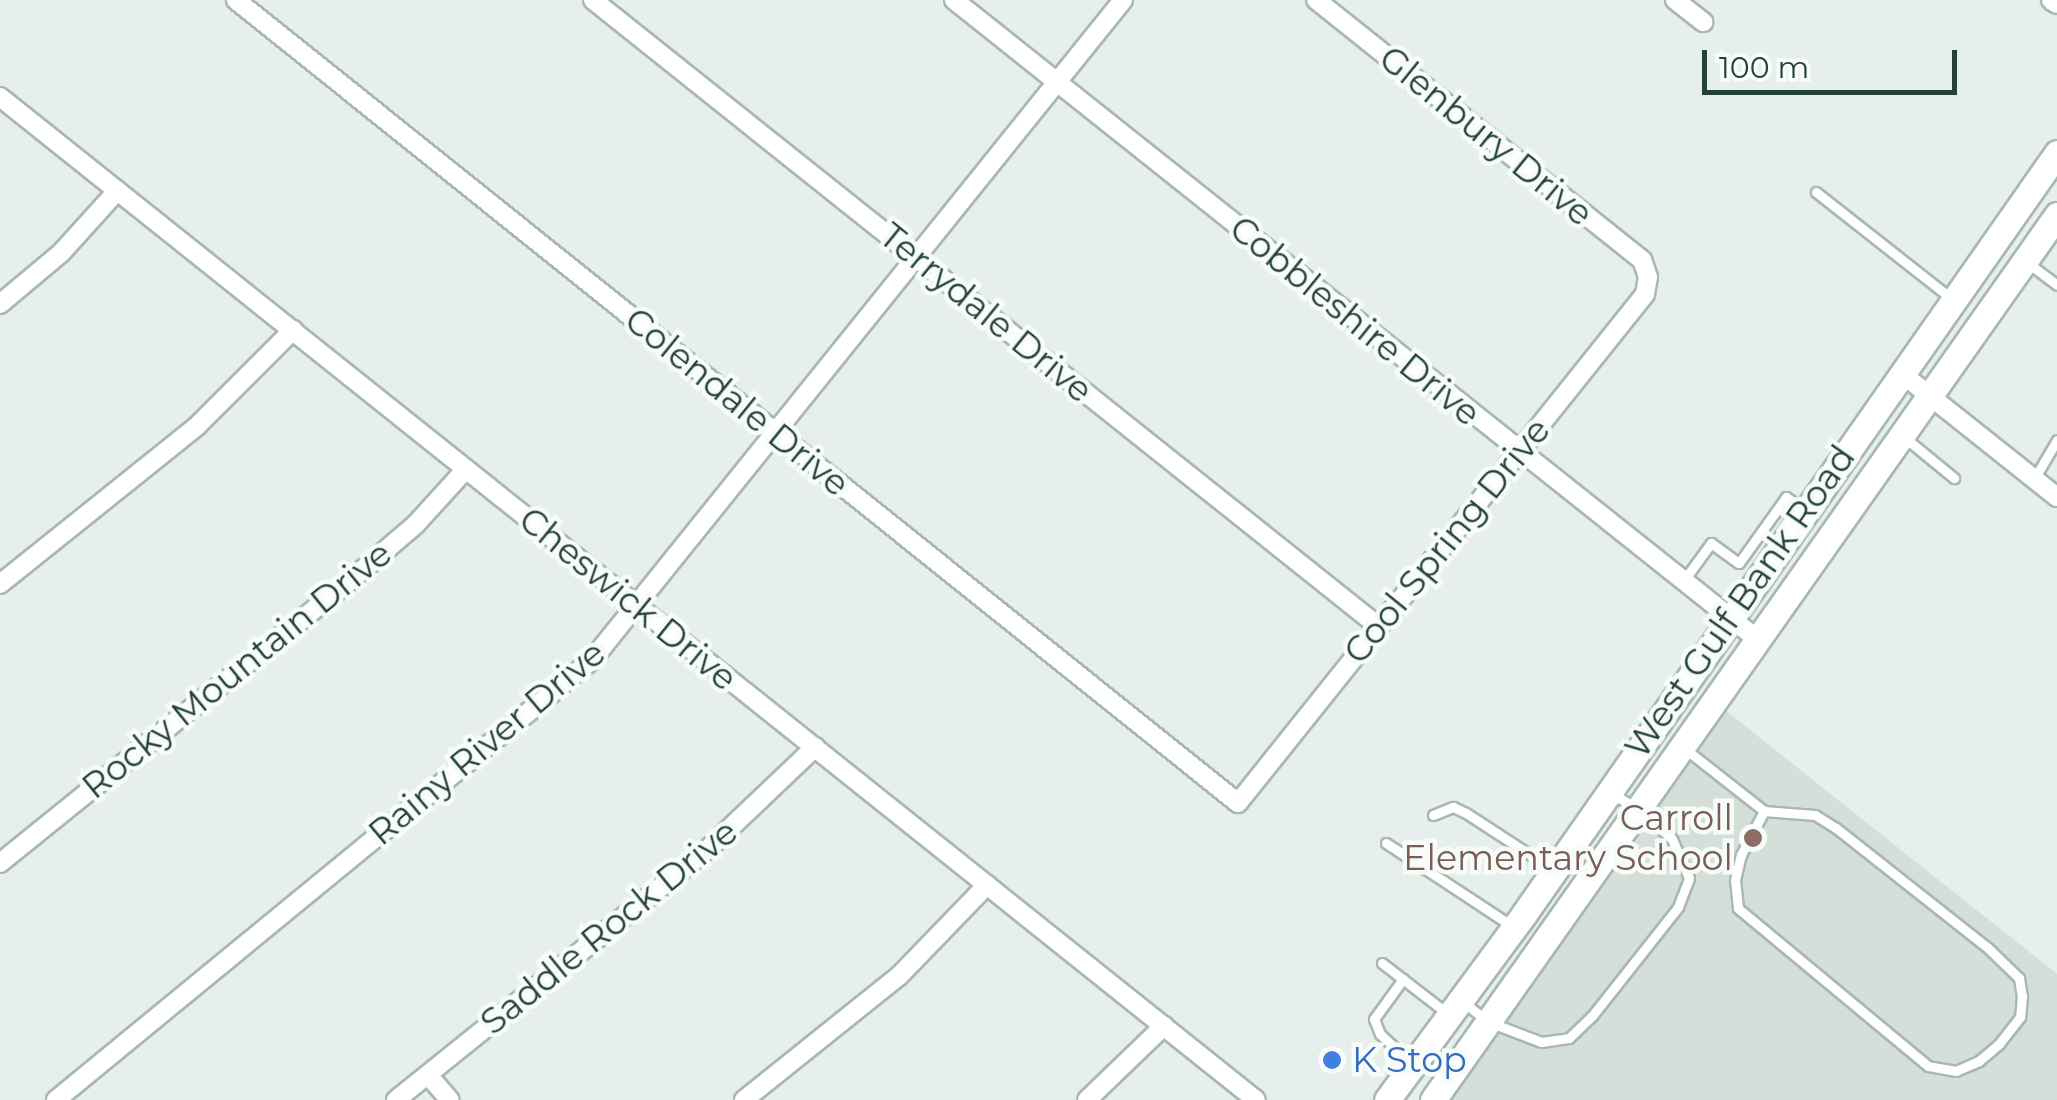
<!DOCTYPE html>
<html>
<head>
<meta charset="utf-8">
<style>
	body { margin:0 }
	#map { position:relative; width:2057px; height:1100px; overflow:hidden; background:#e6efeb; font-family:Montserrat,sans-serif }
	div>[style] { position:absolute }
	.built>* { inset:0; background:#d4dfda }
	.roads { filter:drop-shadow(2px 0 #a8b8b2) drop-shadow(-2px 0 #a8b8b2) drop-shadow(0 2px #a8b8b2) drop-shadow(0 -2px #a8b8b2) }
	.lane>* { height:9px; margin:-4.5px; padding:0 4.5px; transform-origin:4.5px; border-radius:4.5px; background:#fff }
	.street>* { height:18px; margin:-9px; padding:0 9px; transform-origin:9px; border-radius:9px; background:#fff }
	.secondary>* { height:25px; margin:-12.5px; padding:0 12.5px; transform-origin:12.5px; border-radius:12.5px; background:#fff }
	.dots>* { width:28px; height:28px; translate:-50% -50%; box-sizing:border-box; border:5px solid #f7fbf9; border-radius:50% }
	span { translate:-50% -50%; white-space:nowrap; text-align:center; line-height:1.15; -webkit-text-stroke:9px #f7fbf9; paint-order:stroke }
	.street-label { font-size:35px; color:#24423a }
	.education-label { font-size:35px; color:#785e54 }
	.right { translate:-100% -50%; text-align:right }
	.shop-label { font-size:35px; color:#366cbe }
	.left { translate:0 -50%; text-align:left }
	.scale { position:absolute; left:1702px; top:50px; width:255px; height:45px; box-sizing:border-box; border:5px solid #24423a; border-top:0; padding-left:12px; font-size:30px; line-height:35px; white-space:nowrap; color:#24423a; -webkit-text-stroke:8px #f7fbf9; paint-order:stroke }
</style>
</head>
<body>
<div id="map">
	<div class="built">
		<div style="clip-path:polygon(1715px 702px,2057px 974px,2057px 1100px,1440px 1100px)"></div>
	</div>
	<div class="roads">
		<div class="lane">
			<div style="left:1816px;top:192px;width:173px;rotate:38.2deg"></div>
			<div style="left:2028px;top:263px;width:36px;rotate:37deg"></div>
			<div style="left:1904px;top:437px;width:65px;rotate:39.4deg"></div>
			<div style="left:2034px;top:479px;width:45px;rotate:-59.5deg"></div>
			<div style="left:1684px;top:580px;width:46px;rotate:-53.9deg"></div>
			<div style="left:1711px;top:543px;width:34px;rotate:36deg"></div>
			<div style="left:1739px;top:563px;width:81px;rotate:-54.5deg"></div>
			<div style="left:1786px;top:497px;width:22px;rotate:36deg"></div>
			<div style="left:1684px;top:748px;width:102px;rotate:38.2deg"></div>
			<div style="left:1764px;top:811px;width:51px;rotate:4.5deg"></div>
			<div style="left:1815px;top:815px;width:25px;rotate:32deg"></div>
			<div style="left:1836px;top:828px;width:194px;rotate:38.3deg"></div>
			<div style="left:1988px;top:948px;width:43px;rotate:44.1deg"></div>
			<div style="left:2019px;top:978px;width:18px;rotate:81deg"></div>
			<div style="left:2022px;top:996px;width:21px;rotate:95deg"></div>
			<div style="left:2020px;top:1017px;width:34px;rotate:128deg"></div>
			<div style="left:1999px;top:1044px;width:26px;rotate:140deg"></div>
			<div style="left:1979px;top:1061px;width:25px;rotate:157deg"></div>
			<div style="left:1956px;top:1071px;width:28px;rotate:-170deg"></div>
			<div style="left:1928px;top:1066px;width:247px;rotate:-140.3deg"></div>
			<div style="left:1738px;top:908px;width:28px;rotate:-96deg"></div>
			<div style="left:1735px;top:880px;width:26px;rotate:-77deg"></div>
			<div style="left:1741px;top:855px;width:50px;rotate:-62.4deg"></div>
			<div style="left:1433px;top:815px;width:22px;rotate:-22deg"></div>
			<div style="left:1453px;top:807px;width:14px;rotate:25deg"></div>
			<div style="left:1466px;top:813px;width:103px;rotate:33.1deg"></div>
			<div style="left:1386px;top:843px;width:151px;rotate:33.4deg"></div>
			<div style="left:1382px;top:963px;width:83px;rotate:37.7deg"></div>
			<div style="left:1403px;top:979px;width:49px;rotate:125.9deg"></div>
			<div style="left:1374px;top:1019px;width:16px;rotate:68deg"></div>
			<div style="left:1380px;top:1034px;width:41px;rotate:43deg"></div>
			<div style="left:1463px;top:1002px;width:33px;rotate:38deg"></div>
			<div style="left:1489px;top:1022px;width:56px;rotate:21deg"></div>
			<div style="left:1541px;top:1042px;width:28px;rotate:-8deg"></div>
			<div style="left:1569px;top:1038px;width:32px;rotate:-44deg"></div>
			<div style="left:1592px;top:1016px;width:139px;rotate:-51.7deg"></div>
			<div style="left:1678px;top:907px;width:31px;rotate:-69deg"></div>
			<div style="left:1689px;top:878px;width:43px;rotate:-113.6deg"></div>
			<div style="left:1672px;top:839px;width:43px;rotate:-137.8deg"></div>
			<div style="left:1640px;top:810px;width:34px;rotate:-150deg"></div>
		</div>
		<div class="street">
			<div style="left:236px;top:0;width:1284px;rotate:38.71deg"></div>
			<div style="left:1238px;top:803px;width:652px;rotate:-51.35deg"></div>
			<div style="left:1645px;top:294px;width:17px;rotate:-80deg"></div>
			<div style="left:1648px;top:277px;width:18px;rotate:-109deg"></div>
			<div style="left:1642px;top:260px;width:417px;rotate:-141.4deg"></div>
			<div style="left:593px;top:0;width:1004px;rotate:38.57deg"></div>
			<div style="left:954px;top:0;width:1026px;rotate:38.51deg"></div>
			<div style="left:1675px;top:0;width:36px;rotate:38deg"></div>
			<div style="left:2051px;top:0;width:7px;rotate:34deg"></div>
			<div style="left:0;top:97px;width:1607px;rotate:38.61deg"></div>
			<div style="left:0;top:304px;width:80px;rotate:-39.9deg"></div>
			<div style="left:61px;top:253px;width:84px;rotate:-47.9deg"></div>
			<div style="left:1901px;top:373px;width:199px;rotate:38.5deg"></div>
			<div style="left:0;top:584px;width:253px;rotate:-38.7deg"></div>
			<div style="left:197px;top:426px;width:136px;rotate:-45deg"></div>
			<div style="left:0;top:863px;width:437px;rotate:-38.9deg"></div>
			<div style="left:340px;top:589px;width:100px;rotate:-40.5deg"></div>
			<div style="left:416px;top:524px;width:74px;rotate:-47.7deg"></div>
			<div style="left:428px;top:1075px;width:33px;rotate:49deg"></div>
			<div style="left:56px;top:1100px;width:693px;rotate:-39.38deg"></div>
			<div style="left:592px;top:660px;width:847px;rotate:-51.18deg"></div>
			<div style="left:396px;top:1100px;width:400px;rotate:-38.8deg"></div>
			<div style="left:708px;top:849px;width:148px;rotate:-43.6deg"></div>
			<div style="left:744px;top:1100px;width:198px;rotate:-38.7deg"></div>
			<div style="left:899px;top:976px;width:127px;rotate:-46deg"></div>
			<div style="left:1087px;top:1100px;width:107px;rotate:-43.9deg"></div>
		</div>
		<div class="secondary">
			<div style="left:1387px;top:1100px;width:231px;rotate:-53.6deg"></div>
			<div style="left:1524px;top:914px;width:929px;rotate:-54.99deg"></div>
			<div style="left:1433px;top:1100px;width:1083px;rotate:-54.81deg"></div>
		</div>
	</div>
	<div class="dots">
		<div style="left:1753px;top:838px;background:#8d6e63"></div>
		<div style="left:1332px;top:1060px;background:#3f7fe0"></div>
	</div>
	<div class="street-label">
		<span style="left:1486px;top:136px;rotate:39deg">Glenbury Drive</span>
		<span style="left:986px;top:313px;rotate:39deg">Terrydale Drive</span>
		<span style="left:1355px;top:321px;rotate:39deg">Cobbleshire Drive</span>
		<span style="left:737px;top:402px;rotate:39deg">Colendale Drive</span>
		<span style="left:1447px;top:541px;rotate:-51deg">Cool Spring Drive</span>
		<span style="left:628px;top:599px;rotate:39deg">Cheswick Drive</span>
		<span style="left:1740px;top:602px;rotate:-55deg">West Gulf Bank Road</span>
		<span style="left:237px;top:670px;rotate:-39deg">Rocky Mountain Drive</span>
		<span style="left:487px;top:743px;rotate:-40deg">Rainy River Drive</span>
		<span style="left:609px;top:927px;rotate:-39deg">Saddle Rock Drive</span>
	</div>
	<div class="education-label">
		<span class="right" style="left:1733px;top:838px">Carroll<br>Elementary School</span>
	</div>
	<div class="shop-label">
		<span class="left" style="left:1352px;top:1060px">K Stop</span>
	</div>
	<div class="scale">100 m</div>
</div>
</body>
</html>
